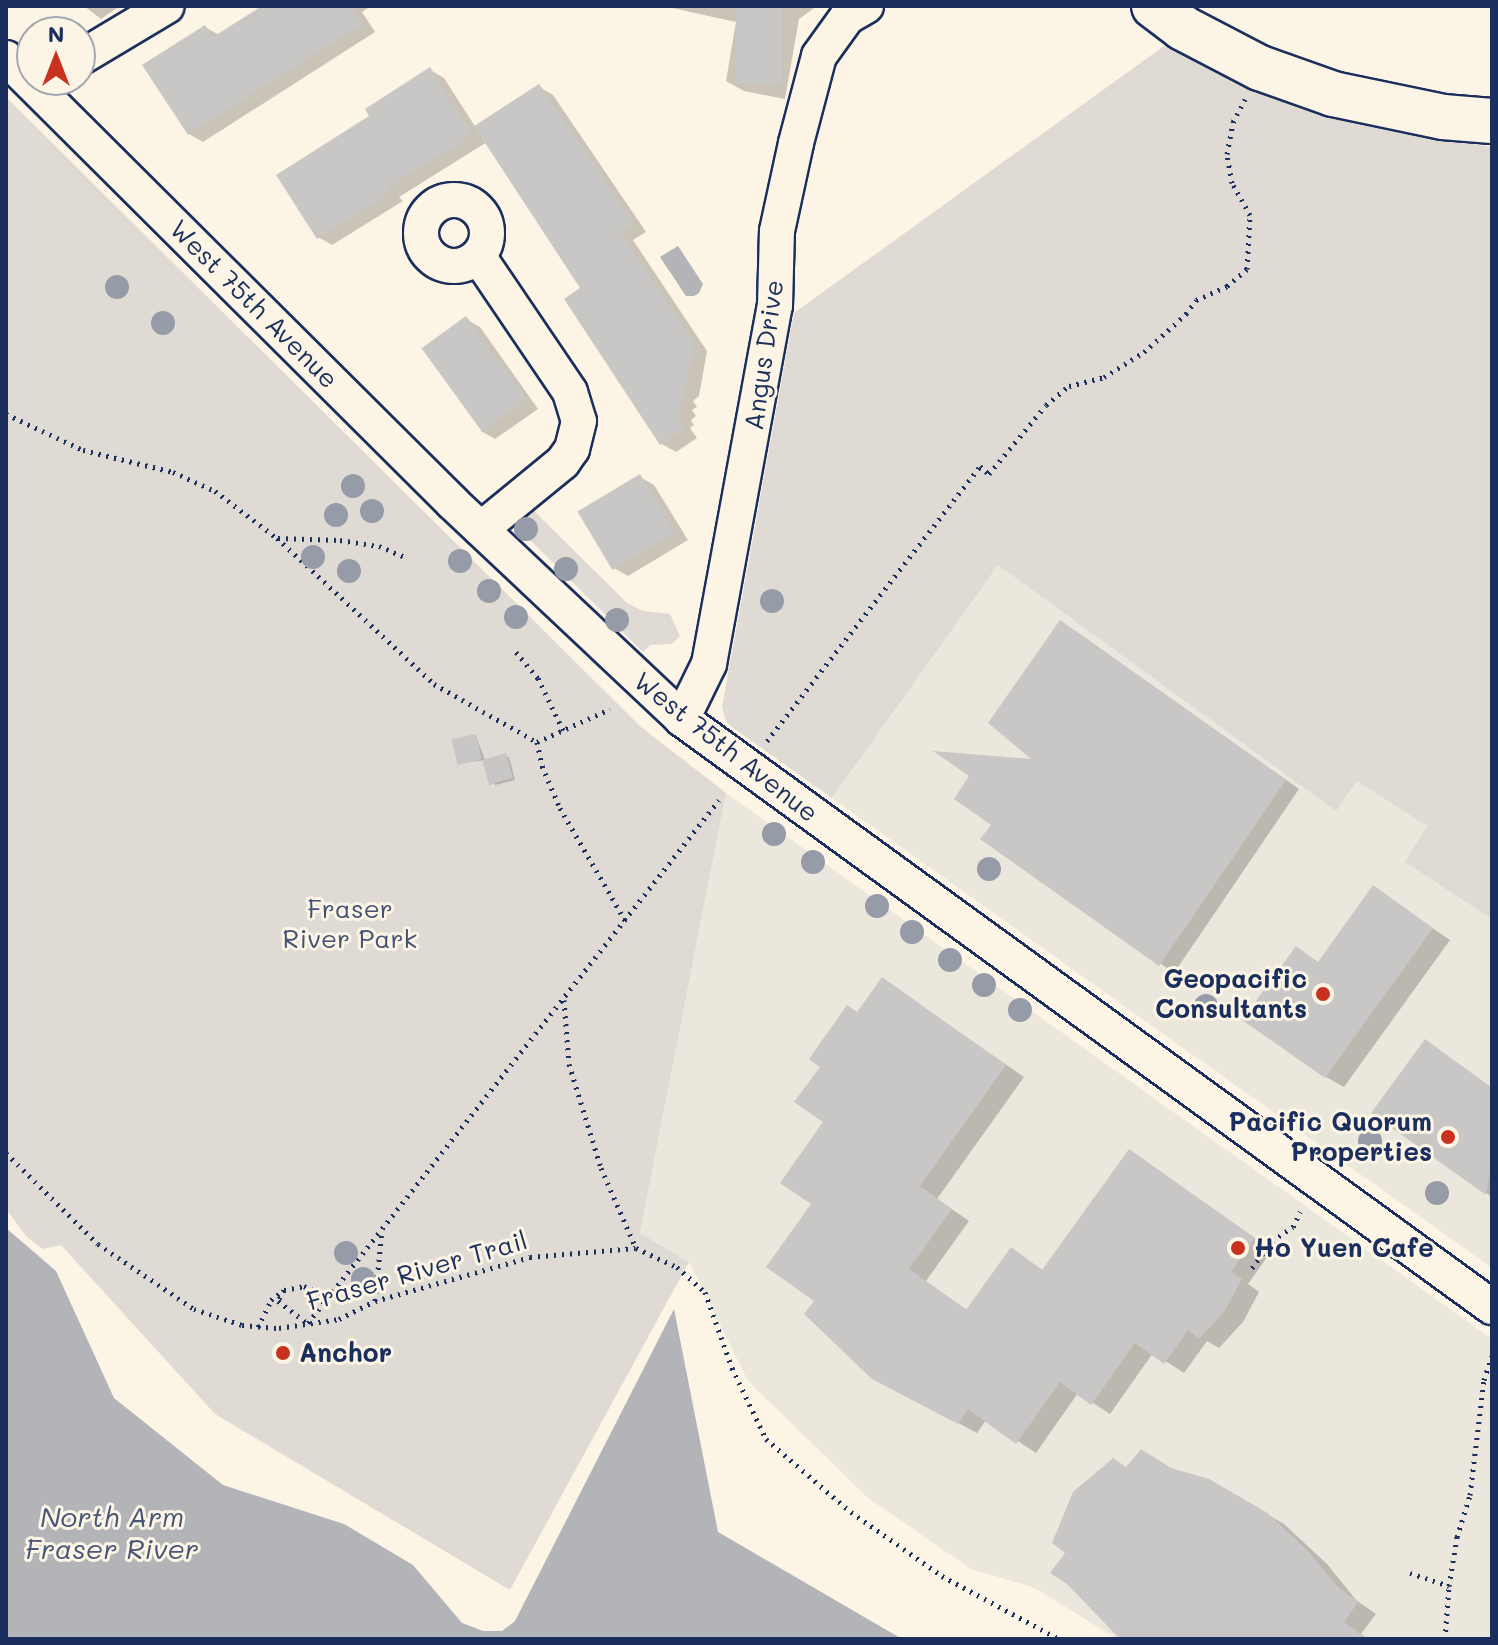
<!DOCTYPE html>
<html>
<head>
<meta charset="utf-8">
<style>
	body { margin:0 }
	#map { position:relative; width:1498px; height:1645px; overflow:hidden; background:#fcf5e5; font-family:Mali,sans-serif }
	div>[style] { position:absolute }
	.built>* { inset:0; background:#ece7dc }
	.green>* { inset:0; background:#dfdbd4 }
	.water>* { inset:0; background:#b2b4b8 }
	.shadow>* { inset:0; background:#0003 }
	.building>* { inset:0; background:#c8c7c6; transform-origin:0 0 }
	.path>* { height:5px; margin-top:-2.5px; transform-origin:0; background:repeating-linear-gradient(90deg,#1b2f5e 0 2px,transparent 0 8px) }
	.roads { filter:drop-shadow(2px 0 #1b2f5e) drop-shadow(-2px 0 #1b2f5e) drop-shadow(0 2px #1b2f5e) drop-shadow(0 -2px #1b2f5e) }
	.minor>* { height:34px; margin:-17px; padding:0 17px; transform-origin:17px; border-radius:17px; background:#fcf5e5 }
	.minor>.ring { margin:-17px; padding:0; box-sizing:content-box; background:none; border:34px solid #fcf5e5; border-radius:50% }
	.major>* { height:44px; margin:-22px; padding:0 22px; transform-origin:22px; border-radius:22px; background:#fcf5e5 }
	.trees>* { width:24px; height:24px; margin:-12px; border-radius:50%; background:#969ba8 }
	.dots>* { width:22px; height:22px; translate:-50% -50%; box-sizing:border-box; border:4px solid #fcf5e5; border-radius:50% }
	span { translate:-50% -50%; white-space:nowrap; text-align:center; line-height:1.15; -webkit-text-stroke:6px #fcf5e5; paint-order:stroke }
	.street-label { font-size:26px; color:#1b2f5e }
	.park-label { font-size:26px; color:#425176 }
	.poi-label { font-size:26px; color:#1b2f5e; font-weight:700 }
	.right { translate:-100% -50%; text-align:right }
	.left { translate:0 -50%; text-align:left }
	.water-label { font-size:28px; color:#485779; font-style:italic }
	.frame { position:absolute; inset:0; border:8px solid #1b2f5e; pointer-events:none }
	.north { position:absolute; left:16px; top:16px; width:80px; height:80px; box-sizing:border-box; background:#fcf5e5; border:2px solid #a2a6af; border-radius:50%; rotate:0deg; font-size:22px; font-weight:700; line-height:32px; text-align:center; color:#1b2f5e }
	.north::after { content:''; display:block; margin:auto; width:28px; height:36px; background:#c8321e; clip-path:polygon(50% 0,100% 100%,50% 72%,0 100%) }
</style>
</head>
<body>
<div id="map">
	<div class="built">
		<div style="clip-path:polygon(1004px 556px,1492px 867px,1492px 1268px,832px 798px)"></div>
		<div style="clip-path:polygon(726px 793px,1492px 1339px,1492px 1639px,1117px 1639px,1035px 1588px,971px 1569px,867px 1497px,748px 1381px,689px 1262px,640px 1233px)"></div>
	</div>
	<div class="green">
		<div style="clip-path:polygon(1164px 46px,1217px 73px,1296px 103px,1401px 133px,1492px 147px,1492px 919px,1405px 862px,1427px 826px,1357px 781px,1336px 811px,998px 565px,832px 798px,729px 725px,725px 718px,722px 707px,794px 313px)"></div>
		<div style="clip-path:polygon(6px 97px,641px 727px,726px 793px,640px 1233px,689px 1262px,510px 1590px,215px 1414px,61px 1245px,43px 1249px,27px 1237px,6px 1209px)"></div>
		<div style="clip-path:polygon(529px 506px,627px 603px,643px 611px,670px 614px,680px 636px,672px 644px,650px 645px,643px 652px,520px 530px,522px 513px)"></div>
	</div>
	<div class="water">
		<div style="clip-path:polygon(678px 246px,703px 284px,699px 293px,694px 296px,686px 296px,660px 257px)"></div>
		<div style="clip-path:polygon(6px 1228px,56px 1271px,114px 1398px,223px 1485px,344px 1524px,413px 1565px,462px 1623px,483px 1631px,502px 1631px,515px 1621px,674px 1309px,718px 1532px,902px 1639px,6px 1639px)"></div>
	</div>
	<div class="shadow">
		<div style="clip-path:polygon(84px 6px,120px 6px,101px 19px)"></div>
		<div style="clip-path:polygon(266px 6px,371px 6px,362px 12px,375px 32px,203px 142px,189px 134px,205px 27px,219px 35px)"></div>
		<div style="clip-path:polygon(663px 6px,817px 6px,799px 19px,785px 99px,744px 91px,726px 81px,736px 22px)"></div>
		<div style="clip-path:polygon(430px 70px,444px 78px,476px 128px,539px 87px,553px 95px,646px 232px,633px 240px,707px 351px,699px 396px,693px 401px,697px 407px,692px 410px,696px 416px,691px 420px,694px 425px,690px 428px,697px 438px,676px 452px,662px 444px,583px 289px,487px 142px,399px 197px,403px 201px,332px 245px,318px 237px,372px 117px)"></div>
		<div style="clip-path:polygon(466px 319px,480px 327px,538px 409px,495px 439px,481px 431px)"></div>
		<div style="clip-path:polygon(640px 477px,654px 485px,688px 540px,628px 576px,614px 568px)"></div>
		<div style="clip-path:polygon(1074px 630px,1299px 789px,1174px 973px,983px 838px,1037px 761px)"></div>
		<div style="clip-path:polygon(476px 736px,485px 760px,509px 757px,515px 780px,495px 785px,485px 760px,461px 763px)"></div>
		<div style="clip-path:polygon(1374px 888px,1450px 940px,1344px 1087px,1326px 1077px,1296px 949px,1319px 963px)"></div>
		<div style="clip-path:polygon(883px 980px,1024px 1077px,937px 1199px,969px 1221px,926px 1281px,968px 1311px,1011px 1250px,1044px 1271px,1129px 1151px,1272px 1250px,1248px 1284px,1259px 1292px,1243px 1322px,1219px 1348px,1207px 1341px,1184px 1373px,1153px 1353px,1110px 1414px,1078px 1393px,1036px 1453px,986px 1420px,977px 1433px,893px 1388px,817px 1300px,813px 1204px,826px 1122px,858px 1014px)"></div>
		<div style="clip-path:polygon(1439px 1050px,1492px 1088px,1492px 1197px,1374px 1112px)"></div>
		<div style="clip-path:polygon(1128px 1469px,1173px 1470px,1209px 1481px,1284px 1524px,1327px 1564px,1356px 1600px,1376px 1614px,1361px 1634px,1368px 1639px,1123px 1639px)"></div>
	</div>
	<div class="building">
		<div style="clip-path:polygon(262px 6px,351px 6px,362px 24px,188px 135px,142px 65px,205px 25px,213px 37px)"></div>
		<div style="left:736px;top:6px;width:46px;height:77px"></div>
		<div style="clip-path:polygon(430px 67px,472px 135px,387px 188px,390px 193px,317px 239px,276px 175px,369px 116px,365px 109px)"></div>
		<div style="clip-path:polygon(539px 84px,634px 223px,620px 232px,694px 342px,686px 388px,681px 392px,685px 398px,680px 402px,683px 408px,678px 412px,681px 417px,677px 419px,684px 429px,660px 445px,564px 299px,580px 288px,474px 126px)"></div>
		<div style="left:466px;top:316px;width:103px;height:55px;rotate:54deg"></div>
		<div style="left:640px;top:474px;width:68px;height:73px;rotate:59deg"></div>
		<div style="clip-path:polygon(1060px 620px,1286px 780px,1159px 966px,980px 839px,991px 825px,954px 799px,969px 776px,933px 751px,1031px 759px,988px 723px)"></div>
		<div style="left:476px;top:734px;width:26px;height:25px;rotate:77deg"></div>
		<div style="left:506px;top:753px;width:26px;height:25px;rotate:74deg"></div>
		<div style="clip-path:polygon(1373px 885px,1433px 928px,1325px 1078px,1242px 1020px,1296px 946px,1318px 962px)"></div>
		<div style="clip-path:polygon(882px 977px,1006px 1065px,920px 1186px,952px 1209px,909px 1269px,966px 1310px,1011px 1247px,1042px 1270px,1129px 1149px,1255px 1238px,1231px 1272px,1242px 1279px,1224px 1312px,1199px 1339px,1188px 1330px,1164px 1364px,1135px 1343px,1091px 1405px,1060px 1382px,1016px 1444px,968px 1409px,958px 1424px,872px 1379px,804px 1314px,814px 1301px,766px 1267px,811px 1204px,780px 1183px,823px 1122px,794px 1102px,820px 1067px,809px 1059px,847px 1005px,857px 1012px)"></div>
		<div style="clip-path:polygon(1425px 1039px,1492px 1088px,1492px 1161px,1486px 1195px,1371px 1113px)"></div>
		<div style="clip-path:polygon(1141px 1449px,1171px 1468px,1209px 1479px,1266px 1512px,1308px 1551px,1338px 1587px,1358px 1602px,1344px 1622px,1367px 1639px,1120px 1639px,1067px 1584px,1050px 1573px,1065px 1553px,1052px 1543px,1073px 1492px,1113px 1458px,1126px 1467px)"></div>
	</div>
	<div class="path">
		<div style="left:6px;top:414px;width:85px;rotate:25.1deg"></div>
		<div style="left:83px;top:450px;width:93px;rotate:13.7deg"></div>
		<div style="left:173px;top:472px;width:46px;rotate:24.3deg"></div>
		<div style="left:215px;top:491px;width:78px;rotate:37.2deg"></div>
		<div style="left:277px;top:538px;width:214px;rotate:42.9deg"></div>
		<div style="left:434px;top:684px;width:118px;rotate:29.4deg"></div>
		<div style="left:537px;top:742px;width:25px;rotate:78deg"></div>
		<div style="left:542px;top:766px;width:46px;rotate:66.8deg"></div>
		<div style="left:560px;top:808px;width:132px;rotate:59.9deg"></div>
		<div style="left:278px;top:538px;width:62px;rotate:1.8deg"></div>
		<div style="left:340px;top:540px;width:39px;rotate:9deg"></div>
		<div style="left:379px;top:546px;width:26px;rotate:23deg"></div>
		<div style="left:516px;top:652px;width:34px;rotate:50deg"></div>
		<div style="left:538px;top:678px;width:58px;rotate:64.3deg"></div>
		<div style="left:767px;top:741px;width:348px;rotate:-52.2deg"></div>
		<div style="left:980px;top:466px;width:12px;rotate:42deg"></div>
		<div style="left:989px;top:474px;width:89px;rotate:-50.4deg"></div>
		<div style="left:1046px;top:405px;width:30px;rotate:-40deg"></div>
		<div style="left:1069px;top:386px;width:36px;rotate:-14deg"></div>
		<div style="left:1104px;top:377px;width:47px;rotate:-32deg"></div>
		<div style="left:1144px;top:352px;width:57px;rotate:-42.1deg"></div>
		<div style="left:1186px;top:314px;width:17px;rotate:-54deg"></div>
		<div style="left:1196px;top:300px;width:34px;rotate:-24deg"></div>
		<div style="left:1227px;top:286px;width:26px;rotate:-40deg"></div>
		<div style="left:1247px;top:269px;width:54px;rotate:-86.8deg"></div>
		<div style="left:1250px;top:215px;width:37px;rotate:-119deg"></div>
		<div style="left:1232px;top:183px;width:29px;rotate:-100deg"></div>
		<div style="left:1227px;top:154px;width:33px;rotate:-79deg"></div>
		<div style="left:1233px;top:122px;width:26px;rotate:-62deg"></div>
		<div style="left:537px;top:742px;width:80px;rotate:-24.3deg"></div>
		<div style="left:564px;top:1000px;width:64px;rotate:85.5deg"></div>
		<div style="left:569px;top:1064px;width:109px;rotate:72.9deg"></div>
		<div style="left:601px;top:1168px;width:87px;rotate:66.4deg"></div>
		<div style="left:6px;top:1153px;width:129px;rotate:44.7deg"></div>
		<div style="left:98px;top:1244px;width:116px;rotate:34.1deg"></div>
		<div style="left:194px;top:1309px;width:51px;rotate:18.4deg"></div>
		<div style="left:242px;top:1325px;width:37px;rotate:5deg"></div>
		<div style="left:279px;top:1328px;width:61px;rotate:-8.5deg"></div>
		<div style="left:339px;top:1319px;width:40px;rotate:-26.6deg"></div>
		<div style="left:375px;top:1301px;width:161px;rotate:-15.8deg"></div>
		<div style="left:530px;top:1257px;width:106px;rotate:-4.9deg"></div>
		<div style="left:636px;top:1248px;width:45px;rotate:24.9deg"></div>
		<div style="left:677px;top:1267px;width:38px;rotate:42deg"></div>
		<div style="left:705px;top:1292px;width:81px;rotate:70.4deg"></div>
		<div style="left:732px;top:1368px;width:79px;rotate:64.4deg"></div>
		<div style="left:766px;top:1439px;width:112px;rotate:40.7deg"></div>
		<div style="left:851px;top:1512px;width:111px;rotate:35.1deg"></div>
		<div style="left:942px;top:1576px;width:133px;rotate:28.3deg"></div>
		<div style="left:1252px;top:1268px;width:34px;rotate:-53deg"></div>
		<div style="left:1272px;top:1241px;width:25px;rotate:-34deg"></div>
		<div style="left:1293px;top:1227px;width:17px;rotate:-65deg"></div>
		<div style="left:284px;top:1290px;width:13px;rotate:119deg"></div>
		<div style="left:278px;top:1301px;width:36px;rotate:37deg"></div>
		<div style="left:375px;top:1301px;width:71px;rotate:-84.4deg"></div>
		<div style="left:308px;top:1323px;width:665px;rotate:-51.84deg"></div>
		<div style="left:258px;top:1327px;width:30px;rotate:-64deg"></div>
		<div style="left:271px;top:1300px;width:16px;rotate:-38deg"></div>
		<div style="left:284px;top:1290px;width:20px;rotate:-11deg"></div>
		<div style="left:304px;top:1286px;width:27px;rotate:24deg"></div>
		<div style="left:1410px;top:1573px;width:41px;rotate:18.4deg"></div>
		<div style="left:1445px;top:1639px;width:53px;rotate:-85.7deg"></div>
		<div style="left:1449px;top:1586px;width:50px;rotate:-80.7deg"></div>
		<div style="left:1457px;top:1537px;width:44px;rotate:-72.8deg"></div>
		<div style="left:1470px;top:1495px;width:116px;rotate:-83.1deg"></div>
		<div style="left:1484px;top:1380px;width:25px;rotate:-72deg"></div>
	</div>
	<div class="roads">
		<div class="minor">
			<div style="left:6px;top:58px;width:631px;rotate:44.87deg"></div>
			<div style="left:453px;top:503px;width:315px;rotate:43.3deg"></div>
			<div style="left:682px;top:719px;width:1001px;rotate:35.98deg"></div>
			<div style="left:80px;top:58px;width:101px;rotate:-30.9deg"></div>
			<div class="ring" style="left:421px;top:200px;width:32px;height:32px"></div>
			<div style="left:478px;top:256px;width:164px;rotate:55.9deg"></div>
			<div style="left:570px;top:392px;width:30px;rotate:73deg"></div>
			<div style="left:579px;top:421px;width:29px;rotate:104deg"></div>
			<div style="left:572px;top:449px;width:16px;rotate:125deg"></div>
			<div style="left:563px;top:462px;width:106px;rotate:140.7deg"></div>
			<div style="left:682px;top:719px;width:61px;rotate:-63.9deg"></div>
			<div style="left:709px;top:664px;width:364px;rotate:-79.6deg"></div>
			<div style="left:775px;top:306px;width:75px;rotate:-88.5deg"></div>
			<div style="left:777px;top:231px;width:90px;rotate:-77.8deg"></div>
			<div style="left:796px;top:143px;width:90px;rotate:-75.2deg"></div>
			<div style="left:819px;top:56px;width:48px;rotate:-54.3deg"></div>
			<div style="left:847px;top:17px;width:22px;rotate:-30deg"></div>
		</div>
		<div class="major">
			<div style="left:1154px;top:6px;width:36px;rotate:37deg"></div>
			<div style="left:1183px;top:28px;width:87px;rotate:27.5deg"></div>
			<div style="left:1260px;top:68px;width:77px;rotate:19.6deg"></div>
			<div style="left:1333px;top:94px;width:112px;rotate:11.8deg"></div>
			<div style="left:1443px;top:117px;width:49px;rotate:4.7deg"></div>
		</div>
	</div>
	<div class="trees">
		<div style="left:117px;top:287px"></div>
		<div style="left:163px;top:323px"></div>
		<div style="left:353px;top:486px"></div>
		<div style="left:372px;top:511px"></div>
		<div style="left:336px;top:515px"></div>
		<div style="left:526px;top:529px"></div>
		<div style="left:313px;top:557px"></div>
		<div style="left:460px;top:561px"></div>
		<div style="left:566px;top:569px"></div>
		<div style="left:349px;top:571px"></div>
		<div style="left:489px;top:591px"></div>
		<div style="left:772px;top:601px"></div>
		<div style="left:516px;top:617px"></div>
		<div style="left:617px;top:620px"></div>
		<div style="left:774px;top:834px"></div>
		<div style="left:813px;top:862px"></div>
		<div style="left:989px;top:869px"></div>
		<div style="left:877px;top:906px"></div>
		<div style="left:912px;top:932px"></div>
		<div style="left:950px;top:960px"></div>
		<div style="left:984px;top:985px"></div>
		<div style="left:1206px;top:1006px"></div>
		<div style="left:1020px;top:1010px"></div>
		<div style="left:1370px;top:1141px"></div>
		<div style="left:1437px;top:1193px"></div>
		<div style="left:346px;top:1253px"></div>
		<div style="left:363px;top:1279px"></div>
	</div>
	<div class="dots">
		<div style="left:1323px;top:994px;background:#c8321e"></div>
		<div style="left:1448px;top:1137px;background:#c8321e"></div>
		<div style="left:1238px;top:1248px;background:#c8321e"></div>
		<div style="left:283px;top:1353px;background:#c8321e"></div>
	</div>
	<div class="street-label">
		<span style="left:254px;top:304px;rotate:45deg">West 75th Avenue</span>
		<span style="left:764px;top:355px;rotate:-82deg">Angus Drive</span>
		<span style="left:726px;top:747px;rotate:38deg">West 75th Avenue</span>
		<span style="left:417px;top:1271px;rotate:-16deg">Fraser River Trail</span>
	</div>
	<div class="park-label">
		<span style="left:350px;top:924px">Fraser<br>River Park</span>
	</div>
	<div class="poi-label">
		<span class="right" style="left:1307px;top:994px">Geopacific<br>Consultants</span>
		<span class="right" style="left:1432px;top:1137px">Pacific Quorum<br>Properties</span>
		<span class="left" style="left:1254px;top:1248px">Ho Yuen Cafe</span>
		<span class="left" style="left:299px;top:1353px">Anchor</span>
	</div>
	<div class="water-label">
		<span style="left:112px;top:1532px">North Arm<br>Fraser River</span>
	</div>
	<div class="frame"></div>
	<div class="north">N</div>
</div>
</body>
</html>
